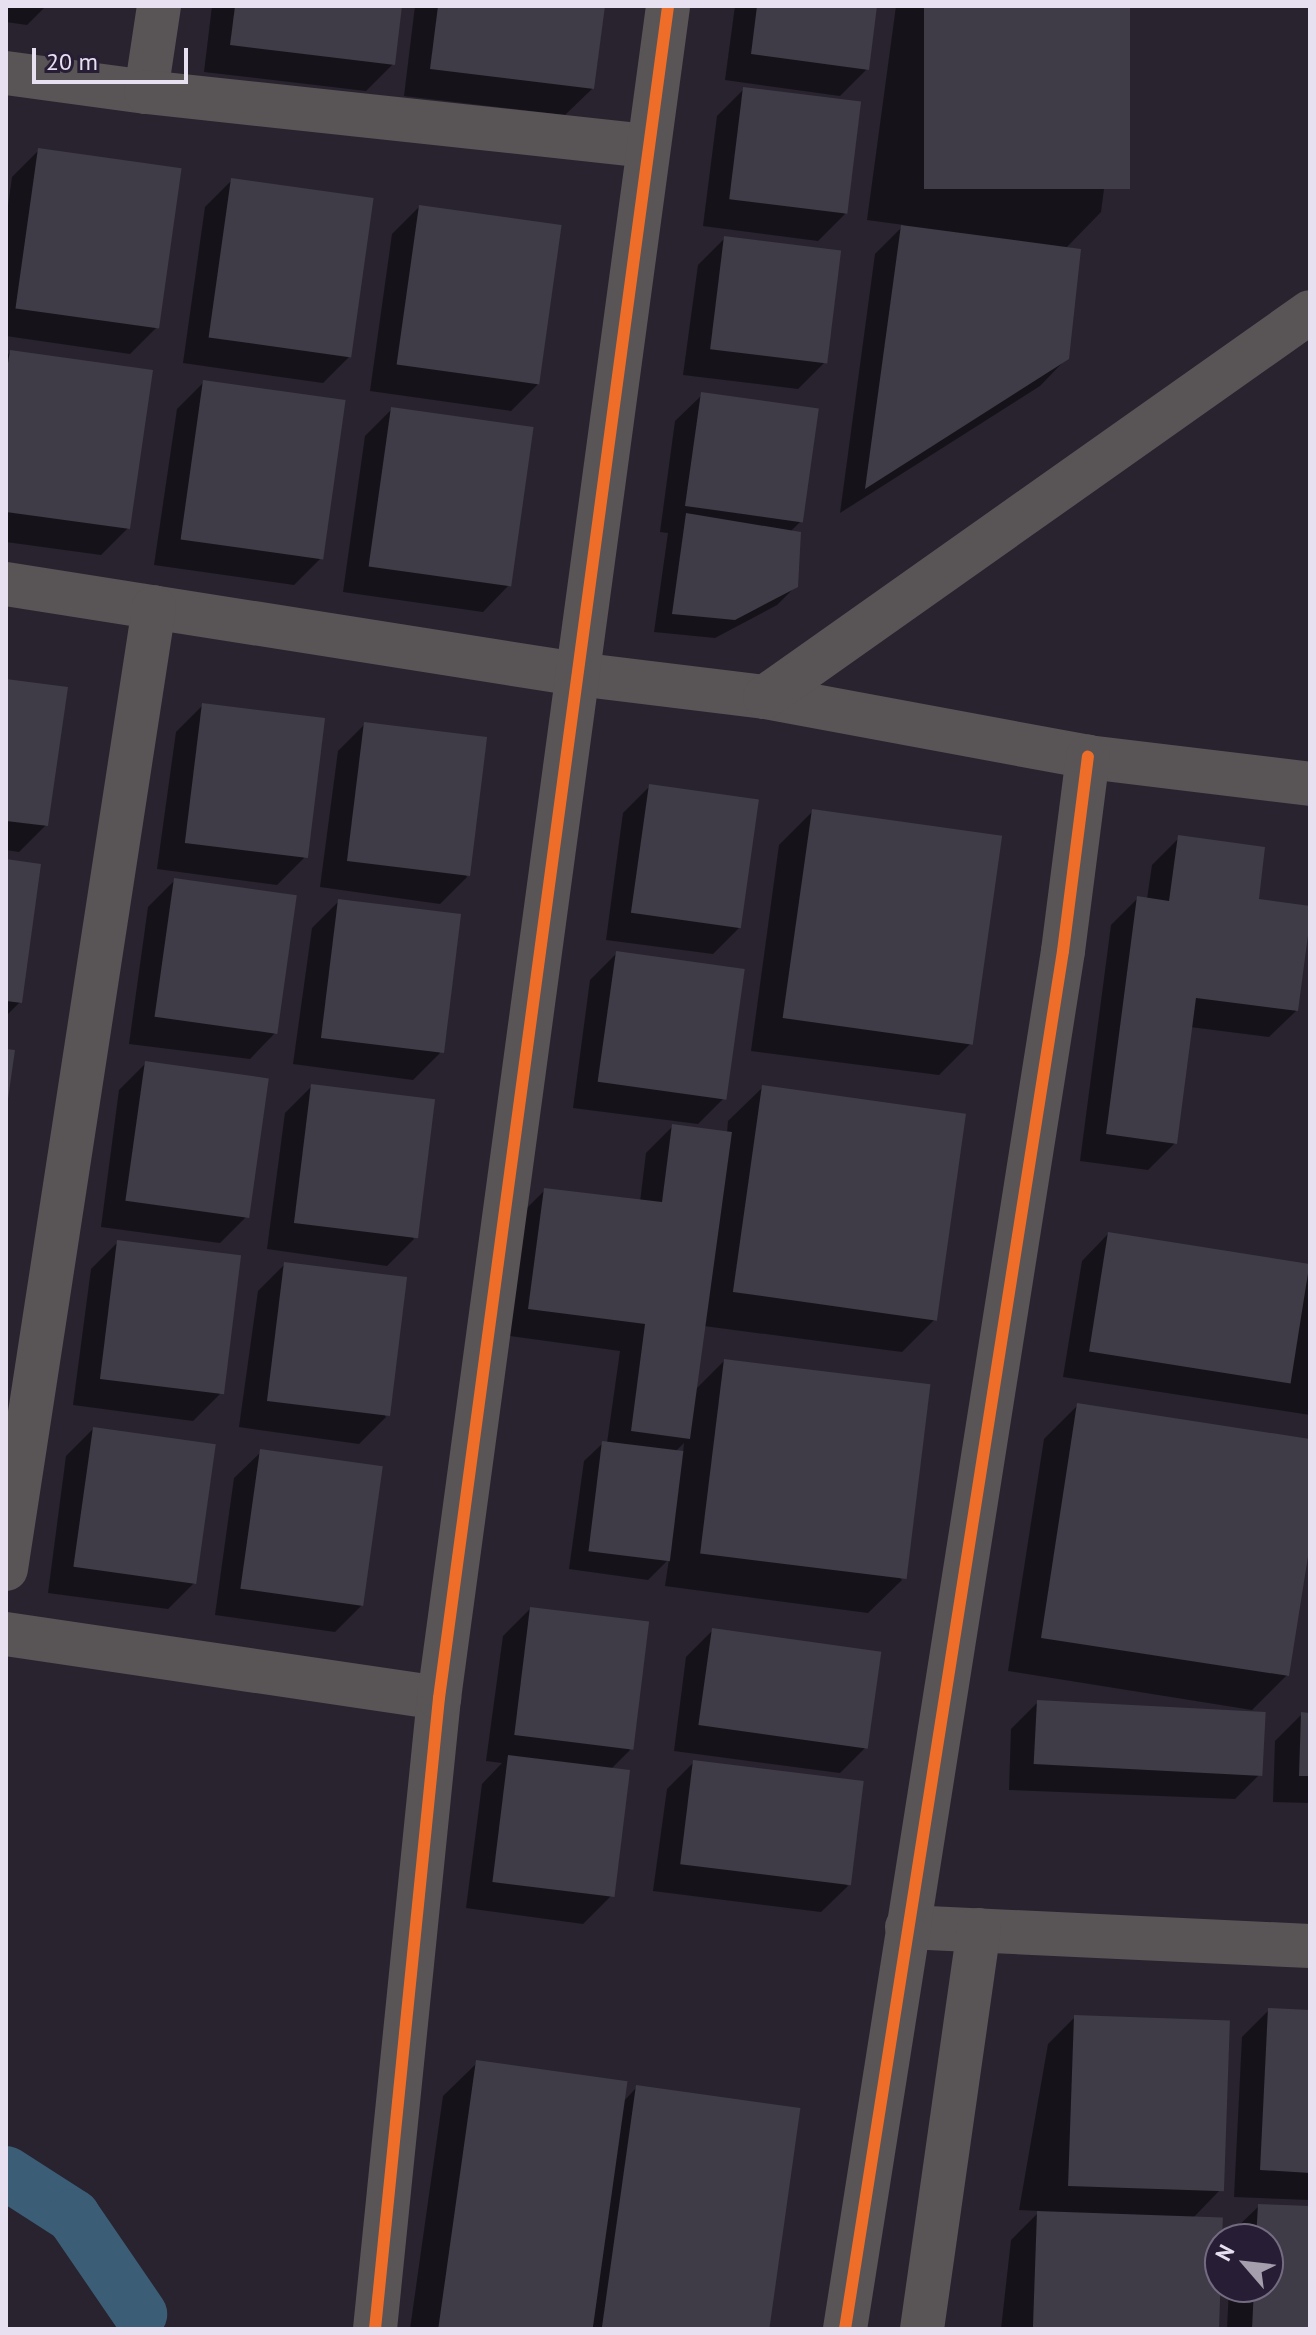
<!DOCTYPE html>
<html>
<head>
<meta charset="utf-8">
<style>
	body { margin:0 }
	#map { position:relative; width:1316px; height:2335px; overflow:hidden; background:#28232f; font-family:"PT Sans",sans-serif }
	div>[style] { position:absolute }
	.shadow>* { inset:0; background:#0007 }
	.canal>* { height:54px; margin:-27px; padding:0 27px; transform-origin:27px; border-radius:27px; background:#3b5d76 }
	.building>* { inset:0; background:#3f3b47; transform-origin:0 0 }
	.minor>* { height:44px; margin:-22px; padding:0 22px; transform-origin:22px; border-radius:22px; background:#595456 }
	.cycleway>* { height:12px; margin:-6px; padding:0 6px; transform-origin:6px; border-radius:6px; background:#ee6e29 }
	span { translate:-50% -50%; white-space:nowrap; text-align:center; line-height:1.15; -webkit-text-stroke:6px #271d35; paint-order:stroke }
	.frame { position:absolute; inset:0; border:8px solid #e6e0f1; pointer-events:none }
	.north { position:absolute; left:1204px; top:2223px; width:80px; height:80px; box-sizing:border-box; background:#271d35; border:2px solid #736b80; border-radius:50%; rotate:298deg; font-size:22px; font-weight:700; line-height:32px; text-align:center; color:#e6e0f1 }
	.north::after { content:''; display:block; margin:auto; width:28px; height:36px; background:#a49ead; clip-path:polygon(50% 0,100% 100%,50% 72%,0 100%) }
	.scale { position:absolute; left:32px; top:48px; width:156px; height:36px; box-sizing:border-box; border:4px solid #e6e0f1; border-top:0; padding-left:10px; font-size:24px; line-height:28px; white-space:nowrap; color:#e6e0f1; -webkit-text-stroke:6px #271d35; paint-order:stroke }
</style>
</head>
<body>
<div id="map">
	<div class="shadow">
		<div style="clip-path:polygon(6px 6px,46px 6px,27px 25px,6px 22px)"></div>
		<div style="clip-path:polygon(212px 6px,400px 6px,393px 64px,366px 91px,204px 72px)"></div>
		<div style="clip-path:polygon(415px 6px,603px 6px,592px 89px,565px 115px,404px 96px)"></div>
		<div style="clip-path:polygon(735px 6px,875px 6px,867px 69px,840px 96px,725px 80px)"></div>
		<div style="clip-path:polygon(896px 6px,1128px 6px,1101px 212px,1065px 249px,1067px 358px,1040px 386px,840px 513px,875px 254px,904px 225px,867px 220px)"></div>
		<div style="clip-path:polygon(744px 89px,845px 214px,818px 241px,703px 226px,717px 116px)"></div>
		<div style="clip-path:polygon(39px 150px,157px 327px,130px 354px,6px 336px,6px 220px,12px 177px)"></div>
		<div style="clip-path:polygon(232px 180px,350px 356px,323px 383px,183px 363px,205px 207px)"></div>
		<div style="clip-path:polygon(419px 207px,538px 384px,511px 411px,370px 391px,392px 234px)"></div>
		<div style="clip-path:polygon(725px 238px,825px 362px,798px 389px,683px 375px,698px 265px)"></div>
		<div style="clip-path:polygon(10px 352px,128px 528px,101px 555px,6px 542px,6px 357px)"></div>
		<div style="clip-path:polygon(204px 382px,321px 558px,294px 585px,154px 565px,177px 409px)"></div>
		<div style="clip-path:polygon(702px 395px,802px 520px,790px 532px,796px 586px,777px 605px,715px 638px,654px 632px,668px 533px,660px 532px,675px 421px)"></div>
		<div style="clip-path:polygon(392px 409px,509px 585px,483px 612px,343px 592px,365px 436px)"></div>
		<div style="clip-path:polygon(6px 681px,46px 825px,19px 852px,6px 850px)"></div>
		<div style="clip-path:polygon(203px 705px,304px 858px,277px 885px,157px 869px,176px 732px)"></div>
		<div style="clip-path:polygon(365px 724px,467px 877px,440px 904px,320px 887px,338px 751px)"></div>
		<div style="clip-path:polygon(650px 786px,740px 927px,713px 954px,606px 940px,623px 813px)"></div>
		<div style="clip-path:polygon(813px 811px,972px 1042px,939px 1075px,751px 1051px,779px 845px)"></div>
		<div style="clip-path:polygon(1179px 838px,1256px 900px,1296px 1011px,1269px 1037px,1190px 1027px,1175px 1143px,1148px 1170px,1080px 1161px,1111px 925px,1138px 898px,1147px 899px,1152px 865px)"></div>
		<div style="clip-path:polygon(6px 861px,20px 1002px,6px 1016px)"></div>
		<div style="clip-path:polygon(175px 880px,276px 1032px,250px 1059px,129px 1044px,148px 907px)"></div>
		<div style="clip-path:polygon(339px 901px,440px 1053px,413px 1080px,293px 1064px,312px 928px)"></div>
		<div style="clip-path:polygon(617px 953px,725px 1097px,698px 1124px,573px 1108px,590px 980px)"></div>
		<div style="clip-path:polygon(146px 1063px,247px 1216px,220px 1243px,101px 1227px,119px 1090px)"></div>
		<div style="clip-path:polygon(312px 1086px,414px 1239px,387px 1266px,267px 1249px,285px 1113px)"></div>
		<div style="clip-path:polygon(evenodd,762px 1088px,936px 1318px,902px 1352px,704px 1326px,695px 1390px,724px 1361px,902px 1580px,868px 1613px,665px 1586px,669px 1559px,648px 1580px,569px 1569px,584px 1461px,603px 1443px,607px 1443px,620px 1351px,502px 1335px,518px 1217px,545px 1190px,640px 1202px,646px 1153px,673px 1126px,727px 1133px,728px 1121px,762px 1088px,684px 1443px,683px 1453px,675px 1452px,684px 1443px)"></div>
		<div style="clip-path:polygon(1108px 1234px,1310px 1265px,1310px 1415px,1063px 1377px,1082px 1261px)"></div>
		<div style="clip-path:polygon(118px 1242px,220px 1394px,193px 1421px,73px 1405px,91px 1269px)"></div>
		<div style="clip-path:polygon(285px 1264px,386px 1417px,359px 1444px,239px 1427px,258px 1291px)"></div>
		<div style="clip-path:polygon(1077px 1406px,1310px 1441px,1310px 1532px,1287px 1675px,1252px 1710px,1008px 1671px,1044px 1439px)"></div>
		<div style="clip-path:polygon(93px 1429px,195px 1582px,168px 1609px,48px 1593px,66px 1456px)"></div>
		<div style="clip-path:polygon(261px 1452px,362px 1605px,335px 1632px,215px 1615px,234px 1478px)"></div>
		<div style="clip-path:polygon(530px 1609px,630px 1750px,610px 1770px,610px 1897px,583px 1924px,466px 1908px,482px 1784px,502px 1763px,486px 1761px,503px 1636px)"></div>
		<div style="clip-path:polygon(713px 1630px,867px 1746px,840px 1773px,674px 1751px,686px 1657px)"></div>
		<div style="clip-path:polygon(1038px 1702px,1262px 1772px,1235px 1799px,1009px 1790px,1011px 1729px)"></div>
		<div style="clip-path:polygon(1302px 1714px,1310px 1715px,1310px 1803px,1273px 1802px,1275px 1741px)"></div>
		<div style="clip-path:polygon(694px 1762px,848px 1886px,821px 1912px,653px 1891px,667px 1789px)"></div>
		<div style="clip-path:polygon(1269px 2010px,1310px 2012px,1310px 2200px,1234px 2197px,1242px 2037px)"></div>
		<div style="clip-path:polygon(1075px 2017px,1220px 2190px,1191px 2220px,1216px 2329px,1001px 2329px,1011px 2240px,1040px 2211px,1019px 2210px,1048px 2044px)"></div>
		<div style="clip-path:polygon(477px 2063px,623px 2102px,637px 2087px,766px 2329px,410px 2329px,443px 2096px)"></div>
		<div style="clip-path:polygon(1259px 2206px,1310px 2208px,1310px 2329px,1227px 2329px,1229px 2287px,1268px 2287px,1268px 2239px,1231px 2239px,1232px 2232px)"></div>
	</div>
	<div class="canal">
		<div style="left:6px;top:2173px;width:80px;rotate:32.7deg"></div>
		<div style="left:73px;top:2216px;width:119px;rotate:55.6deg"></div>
	</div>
	<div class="building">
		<div style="clip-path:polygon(235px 6px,402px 6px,395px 65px,230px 45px)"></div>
		<div style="clip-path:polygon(438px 6px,605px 6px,594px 89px,430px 69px)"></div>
		<div style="clip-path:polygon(757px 6px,877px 6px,869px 70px,751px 54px)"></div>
		<div style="left:924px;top:6px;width:206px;height:183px"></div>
		<div style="left:743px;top:87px;width:119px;height:113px;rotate:7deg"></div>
		<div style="left:38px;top:148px;width:145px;height:162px;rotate:8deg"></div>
		<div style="left:231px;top:178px;width:144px;height:161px;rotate:8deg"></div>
		<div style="left:419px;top:205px;width:144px;height:161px;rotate:8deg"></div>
		<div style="clip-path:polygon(901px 225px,1081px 249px,1069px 359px,865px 489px)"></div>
		<div style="left:724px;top:236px;width:118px;height:114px;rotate:7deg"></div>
		<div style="clip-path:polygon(10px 350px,153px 370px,130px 529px,6px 512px,6px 376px)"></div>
		<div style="left:203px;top:380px;width:144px;height:161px;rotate:8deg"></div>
		<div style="left:701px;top:392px;width:119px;height:115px;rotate:8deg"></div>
		<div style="left:391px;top:407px;width:144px;height:161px;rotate:8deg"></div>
		<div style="clip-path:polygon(686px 513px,801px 532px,798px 587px,735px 620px,672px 614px)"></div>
		<div style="clip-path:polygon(6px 679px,68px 687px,48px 826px,6px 821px)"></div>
		<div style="left:202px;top:703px;width:124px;height:141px;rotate:7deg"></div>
		<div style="left:364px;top:722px;width:124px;height:140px;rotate:7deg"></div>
		<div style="left:649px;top:784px;width:111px;height:130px;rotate:8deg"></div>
		<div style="left:812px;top:809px;width:192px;height:211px;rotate:8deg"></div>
		<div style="clip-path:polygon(1178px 835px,1265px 847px,1259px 899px,1310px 906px,1310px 920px,1298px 1011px,1196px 998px,1177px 1144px,1106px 1134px,1137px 896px,1169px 901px)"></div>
		<div style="clip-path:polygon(6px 859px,41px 864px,22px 1003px,6px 1001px)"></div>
		<div style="left:174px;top:878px;width:124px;height:140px;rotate:8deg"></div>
		<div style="left:338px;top:899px;width:124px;height:140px;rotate:7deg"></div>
		<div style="left:616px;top:951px;width:130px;height:132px;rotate:8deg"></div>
		<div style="clip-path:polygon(6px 1049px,15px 1050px,8px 1099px,6px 1099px)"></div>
		<div style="left:145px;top:1061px;width:125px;height:141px;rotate:8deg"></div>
		<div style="left:311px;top:1084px;width:125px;height:140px;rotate:7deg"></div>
		<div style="left:762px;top:1085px;width:206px;height:209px;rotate:8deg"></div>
		<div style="clip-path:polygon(672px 1124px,732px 1132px,690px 1439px,631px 1431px,645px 1324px,528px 1309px,544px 1188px,662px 1202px)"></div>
		<div style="left:1108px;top:1232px;width:204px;height:121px;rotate:9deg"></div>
		<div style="left:117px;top:1240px;width:125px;height:140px;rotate:7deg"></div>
		<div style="left:284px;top:1262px;width:124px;height:140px;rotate:7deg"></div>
		<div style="left:724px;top:1359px;width:208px;height:196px;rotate:7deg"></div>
		<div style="clip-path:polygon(1077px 1403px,1310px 1439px,1310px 1544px,1289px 1676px,1041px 1638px)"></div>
		<div style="left:93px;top:1427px;width:124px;height:141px;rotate:8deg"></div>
		<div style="left:602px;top:1441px;width:82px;height:111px;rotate:7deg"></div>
		<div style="left:260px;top:1449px;width:124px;height:141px;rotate:8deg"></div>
		<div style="left:530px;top:1607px;width:120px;height:129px;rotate:7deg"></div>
		<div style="left:712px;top:1628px;width:171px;height:98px;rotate:8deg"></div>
		<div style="left:1037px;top:1700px;width:229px;height:64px;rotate:3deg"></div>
		<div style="clip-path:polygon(1301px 1712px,1310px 1713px,1310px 1776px,1299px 1776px)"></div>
		<div style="left:508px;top:1755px;width:123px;height:128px;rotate:7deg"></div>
		<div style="left:693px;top:1760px;width:172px;height:105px;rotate:7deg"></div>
		<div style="clip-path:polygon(1268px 2008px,1310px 2010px,1310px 2173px,1260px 2170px)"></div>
		<div style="left:1074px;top:2015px;width:156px;height:171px;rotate:2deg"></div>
		<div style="left:476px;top:2060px;width:153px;height:272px;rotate:8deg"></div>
		<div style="left:636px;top:2085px;width:166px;height:246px;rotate:8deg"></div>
		<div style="clip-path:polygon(1258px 2204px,1310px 2206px,1310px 2329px,1252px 2329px,1254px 2287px,1268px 2287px,1268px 2239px,1256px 2239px)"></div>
		<div style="left:1037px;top:2211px;width:186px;height:119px;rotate:2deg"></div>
	</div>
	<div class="minor">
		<div style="left:6px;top:73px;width:141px;rotate:7.7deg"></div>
		<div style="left:146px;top:92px;width:87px;rotate:-81.4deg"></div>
		<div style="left:146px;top:92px;width:505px;rotate:6.14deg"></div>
		<div style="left:6px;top:584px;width:578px;rotate:8.96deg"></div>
		<div style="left:577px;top:674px;width:189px;rotate:7deg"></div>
		<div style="left:765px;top:697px;width:329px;rotate:10.5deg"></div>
		<div style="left:1088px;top:757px;width:224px;rotate:6.9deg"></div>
		<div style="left:765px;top:697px;width:667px;rotate:-35.24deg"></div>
		<div style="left:6px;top:1569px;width:973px;rotate:-81.25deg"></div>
		<div style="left:6px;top:1634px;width:438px;rotate:8.4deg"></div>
		<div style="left:907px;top:1927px;width:403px;rotate:2.7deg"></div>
		<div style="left:375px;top:2329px;width:634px;rotate:-84.21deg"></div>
		<div style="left:439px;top:1698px;width:1707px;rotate:-82.29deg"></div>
		<div style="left:845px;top:2329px;width:1395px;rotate:-81.01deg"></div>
		<div style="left:1063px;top:951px;width:196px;rotate:-82.7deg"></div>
		<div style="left:922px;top:2329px;width:403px;rotate:-81.9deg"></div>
	</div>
	<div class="cycleway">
		<div style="left:375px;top:2329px;width:634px;rotate:-84.21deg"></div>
		<div style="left:439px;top:1698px;width:1707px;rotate:-82.29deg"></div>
		<div style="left:845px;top:2329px;width:1395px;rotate:-81.01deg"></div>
		<div style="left:1063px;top:951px;width:196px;rotate:-82.7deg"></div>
	</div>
	<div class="frame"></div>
	<div class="north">N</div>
	<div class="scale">20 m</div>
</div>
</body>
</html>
